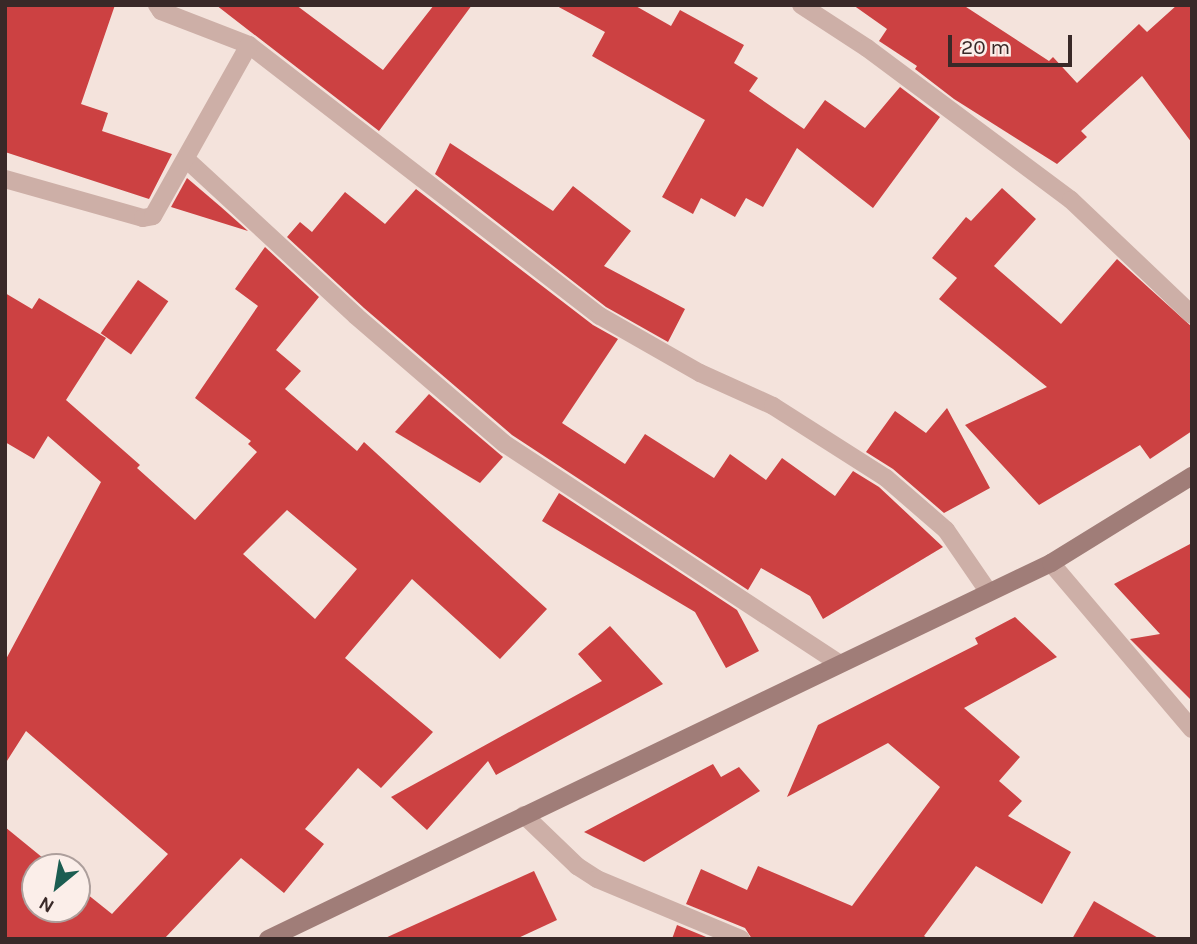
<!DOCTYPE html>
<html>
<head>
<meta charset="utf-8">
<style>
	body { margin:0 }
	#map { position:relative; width:1197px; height:944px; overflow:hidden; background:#f4e3dc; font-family:Karla,sans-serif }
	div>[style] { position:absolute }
	.building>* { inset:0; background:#cc4142; transform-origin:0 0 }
	.street>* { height:18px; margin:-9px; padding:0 9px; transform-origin:9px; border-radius:9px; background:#cdafa7 }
	.secondary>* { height:18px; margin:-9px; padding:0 9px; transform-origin:9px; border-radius:9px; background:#a07d78 }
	span { translate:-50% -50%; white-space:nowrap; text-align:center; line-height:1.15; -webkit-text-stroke:7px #fbeee9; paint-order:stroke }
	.frame { position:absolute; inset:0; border:7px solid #392928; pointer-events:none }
	.north { position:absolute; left:21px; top:853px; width:70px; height:70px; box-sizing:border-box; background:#fbeee9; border:2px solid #ad9f9c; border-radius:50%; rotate:210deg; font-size:19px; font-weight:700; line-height:28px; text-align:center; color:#392928 }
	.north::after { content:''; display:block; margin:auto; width:24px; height:32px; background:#1b5d51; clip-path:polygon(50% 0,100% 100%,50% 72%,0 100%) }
	.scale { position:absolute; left:948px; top:35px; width:124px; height:32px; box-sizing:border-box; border:4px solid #392928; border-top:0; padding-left:9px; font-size:21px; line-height:24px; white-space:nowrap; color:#392928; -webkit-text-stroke:5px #fbeee9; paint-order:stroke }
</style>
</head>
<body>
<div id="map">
	<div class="building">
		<div style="clip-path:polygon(5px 5px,115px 5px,81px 104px,108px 113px,102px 131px,172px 154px,149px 199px,5px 152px)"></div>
		<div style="clip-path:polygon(216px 5px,296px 5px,383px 70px,434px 5px,472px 5px,379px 131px)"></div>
		<div style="clip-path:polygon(555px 5px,634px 5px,671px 26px,680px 10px,744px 45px,734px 63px,758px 78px,749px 91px,804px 129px,825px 100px,865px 128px,900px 87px,940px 117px,873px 208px,797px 148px,763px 207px,746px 198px,735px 217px,701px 198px,693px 214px,662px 197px,705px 120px,592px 56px,605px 32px)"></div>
		<div style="clip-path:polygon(853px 5px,963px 5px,1049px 61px,1053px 57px,1077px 83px,1139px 24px,1147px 32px,1177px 5px,1192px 5px,1192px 143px,1142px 76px,1081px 131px,1087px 137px,1057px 164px,954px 99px,915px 69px,917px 66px,879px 41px,887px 29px)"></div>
		<div style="clip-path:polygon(450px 143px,553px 211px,573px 186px,631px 231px,604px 266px,685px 309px,668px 342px,606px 307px,435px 174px)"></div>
		<div style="clip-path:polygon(187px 178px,221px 207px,248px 231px,171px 207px)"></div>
		<div style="clip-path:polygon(1002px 188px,1036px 219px,994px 266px,1061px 324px,1117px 259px,1192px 327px,1192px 431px,1150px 459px,1140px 445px,1039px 505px,965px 425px,1047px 387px,939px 299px,957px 278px,932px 258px,966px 217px,971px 221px)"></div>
		<div style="clip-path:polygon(416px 189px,593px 325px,618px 339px,562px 423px,625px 464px,645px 434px,714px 478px,730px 454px,766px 480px,782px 458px,835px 496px,853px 471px,879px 487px,943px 547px,823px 619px,810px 596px,761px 568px,748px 590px,512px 435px,364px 308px,287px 237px,300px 222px,312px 232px,345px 192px,385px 224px)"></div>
		<div style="clip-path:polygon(evenodd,265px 247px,319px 297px,276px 350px,301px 371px,285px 389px,357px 451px,364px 442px,547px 609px,500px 659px,412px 579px,345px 658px,433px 732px,381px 788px,358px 768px,305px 829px,324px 844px,284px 893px,241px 858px,164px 939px,5px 939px,5px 827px,54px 867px,35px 867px,35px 909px,77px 909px,77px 886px,112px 914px,168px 854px,26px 731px,5px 764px,5px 661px,101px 482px,48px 436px,34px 459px,5px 442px,5px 293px,32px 309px,39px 298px,106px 338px,66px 400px,140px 465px,137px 468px,195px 520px,257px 452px,248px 444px,251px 441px,195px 398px,258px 306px,235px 289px,265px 247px,287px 510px,357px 569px,315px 619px,243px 554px,287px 510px)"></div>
		<div style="left:138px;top:280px;width:37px;height:65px;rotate:35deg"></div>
		<div style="clip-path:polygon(429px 394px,503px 457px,480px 483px,395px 432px)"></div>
		<div style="clip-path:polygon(947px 408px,990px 488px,944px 513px,893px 469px,866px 452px,895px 411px,926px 433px)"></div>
		<div style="clip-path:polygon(559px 493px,737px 610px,759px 651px,726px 668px,695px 612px,542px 521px)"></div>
		<div style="clip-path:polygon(1192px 543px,1192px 701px,1130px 639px,1160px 634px,1114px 584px)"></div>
		<div style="clip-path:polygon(1015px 617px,1057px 657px,964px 708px,1020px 757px,999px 781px,1022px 801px,1008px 816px,1071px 852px,1042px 904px,976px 866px,924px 936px,929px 939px,752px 939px,745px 928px,686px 904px,701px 869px,747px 890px,758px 866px,852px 906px,940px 787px,888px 743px,787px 797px,818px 725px,978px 644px,975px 638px)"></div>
		<div style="clip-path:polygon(610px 626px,663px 684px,496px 775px,488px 761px,427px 830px,391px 797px,602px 681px,578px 654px)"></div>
		<div style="clip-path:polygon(713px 764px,721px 777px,739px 767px,760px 791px,644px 862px,584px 832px)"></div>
		<div style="clip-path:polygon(534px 871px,557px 920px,516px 939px,383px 939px)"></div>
		<div style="clip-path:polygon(1094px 901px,1160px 939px,1072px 939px)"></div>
		<div style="clip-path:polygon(677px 925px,711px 939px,672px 939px)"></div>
	</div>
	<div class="street">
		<div style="left:157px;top:5px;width:7px;rotate:56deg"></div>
		<div style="left:161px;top:11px;width:94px;rotate:21.1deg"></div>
		<div style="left:249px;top:45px;width:443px;rotate:37.7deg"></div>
		<div style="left:600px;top:316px;width:115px;rotate:29.7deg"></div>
		<div style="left:700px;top:373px;width:80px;rotate:24.3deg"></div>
		<div style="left:773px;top:406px;width:134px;rotate:32.5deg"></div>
		<div style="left:886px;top:478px;width:79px;rotate:40.9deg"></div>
		<div style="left:946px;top:530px;width:74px;rotate:55.5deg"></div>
		<div style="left:801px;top:5px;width:79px;rotate:33.1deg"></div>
		<div style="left:867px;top:48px;width:254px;rotate:36.7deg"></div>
		<div style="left:1071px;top:200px;width:167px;rotate:43.5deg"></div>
		<div style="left:186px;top:159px;width:231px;rotate:42.7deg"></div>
		<div style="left:356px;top:316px;width:196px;rotate:40.7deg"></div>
		<div style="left:505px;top:444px;width:399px;rotate:33.3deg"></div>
		<div style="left:5px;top:179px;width:143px;rotate:15.8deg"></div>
		<div style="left:143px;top:218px;width:10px;rotate:-11deg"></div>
		<div style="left:153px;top:216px;width:196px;rotate:-60.7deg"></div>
		<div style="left:1051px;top:563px;width:218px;rotate:49.7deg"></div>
		<div style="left:524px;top:815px;width:74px;rotate:43.9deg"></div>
		<div style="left:577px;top:866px;width:24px;rotate:33deg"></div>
		<div style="left:597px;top:879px;width:156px;rotate:22.6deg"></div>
	</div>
	<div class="secondary">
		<div style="left:268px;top:939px;width:869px;rotate:-25.65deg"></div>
		<div style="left:1051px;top:563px;width:166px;rotate:-31.7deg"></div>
	</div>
	<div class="frame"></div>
	<div class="north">N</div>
	<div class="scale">20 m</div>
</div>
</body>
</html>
